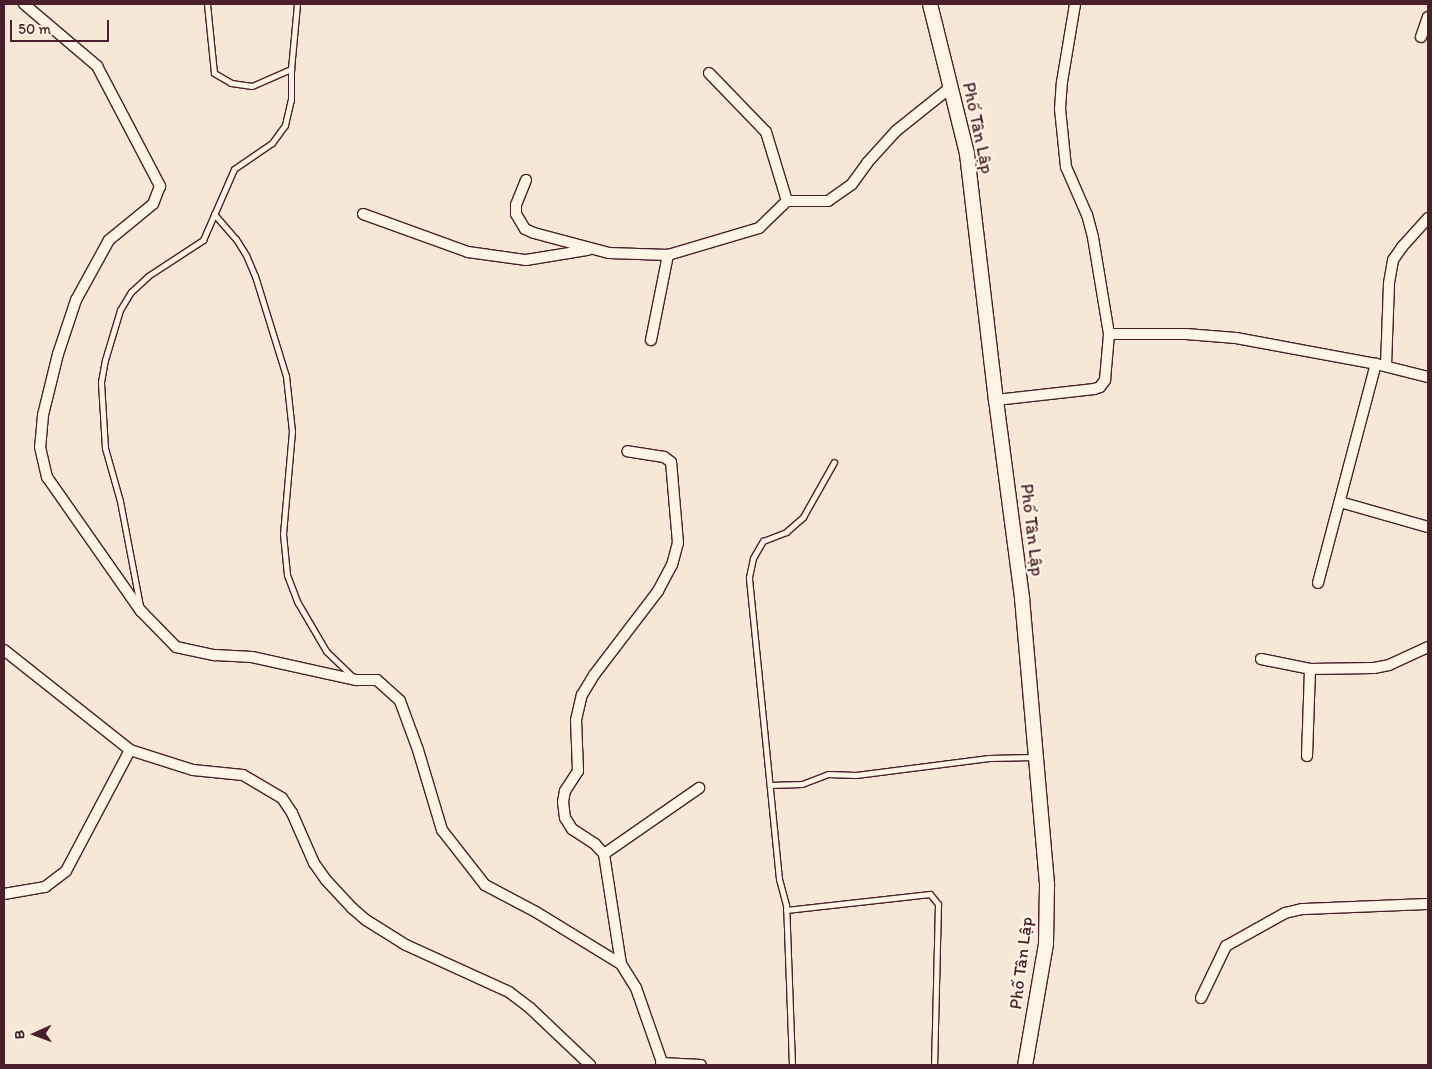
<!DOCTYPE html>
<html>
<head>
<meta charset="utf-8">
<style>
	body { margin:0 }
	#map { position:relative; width:1432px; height:1069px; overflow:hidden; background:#f7e7d6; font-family:Itim,sans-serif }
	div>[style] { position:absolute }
	.roads { filter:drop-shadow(1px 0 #4a1f2b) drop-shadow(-1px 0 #4a1f2b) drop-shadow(0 1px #4a1f2b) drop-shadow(0 -1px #4a1f2b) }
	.lane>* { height:5px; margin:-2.5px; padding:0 2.5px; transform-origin:2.5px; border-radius:2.5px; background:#fcf5e5 }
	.street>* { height:10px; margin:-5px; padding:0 5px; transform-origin:5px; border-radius:5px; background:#fcf5e5 }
	.secondary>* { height:14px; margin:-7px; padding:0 7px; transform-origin:7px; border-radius:7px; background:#fcf5e5 }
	span { translate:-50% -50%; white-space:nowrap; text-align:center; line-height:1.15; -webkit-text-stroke:4.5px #fcf5e5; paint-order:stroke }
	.street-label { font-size:18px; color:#4a1f2b }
	.frame { position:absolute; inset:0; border:5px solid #4a1f2b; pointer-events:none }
	.north { position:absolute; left:10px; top:1009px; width:50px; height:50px; -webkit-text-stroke:4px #fcf5e5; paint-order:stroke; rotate:268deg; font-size:14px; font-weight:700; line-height:20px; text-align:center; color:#4a1f2b }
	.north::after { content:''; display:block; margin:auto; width:18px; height:22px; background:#4a1f2b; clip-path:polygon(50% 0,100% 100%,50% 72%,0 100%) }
	.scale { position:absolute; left:10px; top:20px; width:99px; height:22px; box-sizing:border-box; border:2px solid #4a1f2b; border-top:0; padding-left:6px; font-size:15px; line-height:18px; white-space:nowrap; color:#4a1f2b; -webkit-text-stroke:4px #fcf5e5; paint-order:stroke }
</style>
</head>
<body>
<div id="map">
	<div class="roads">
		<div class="lane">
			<div style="left:207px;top:4px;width:69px;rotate:84.2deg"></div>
			<div style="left:214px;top:73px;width:20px;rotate:30deg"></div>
			<div style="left:231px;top:83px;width:21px;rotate:8deg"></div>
			<div style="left:252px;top:86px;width:43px;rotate:-23.6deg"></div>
			<div style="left:214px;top:214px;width:33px;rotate:49deg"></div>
			<div style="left:236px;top:239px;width:19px;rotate:58deg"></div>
			<div style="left:246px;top:255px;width:23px;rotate:67deg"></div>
			<div style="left:255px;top:276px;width:105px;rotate:72.8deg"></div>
			<div style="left:286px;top:376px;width:55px;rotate:83.8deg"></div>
			<div style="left:292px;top:431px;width:103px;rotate:95deg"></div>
			<div style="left:283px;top:534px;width:41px;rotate:84.4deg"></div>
			<div style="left:287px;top:575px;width:30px;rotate:69deg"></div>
			<div style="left:298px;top:603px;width:56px;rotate:59.7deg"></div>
			<div style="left:326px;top:651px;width:36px;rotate:44deg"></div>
			<div style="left:140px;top:606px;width:107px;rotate:-100.8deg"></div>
			<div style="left:120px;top:501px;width:55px;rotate:-105.8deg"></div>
			<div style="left:105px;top:448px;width:66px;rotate:-93.5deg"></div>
			<div style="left:101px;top:382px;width:22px;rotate:-80deg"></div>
			<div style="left:105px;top:360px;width:52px;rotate:-73.3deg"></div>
			<div style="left:120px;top:310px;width:21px;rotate:-59deg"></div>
			<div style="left:131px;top:292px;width:23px;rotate:-43deg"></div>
			<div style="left:148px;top:276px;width:66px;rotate:-33.2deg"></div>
			<div style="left:203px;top:240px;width:77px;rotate:-66.4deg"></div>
			<div style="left:234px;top:169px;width:46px;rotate:-34.4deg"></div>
			<div style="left:272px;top:143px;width:22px;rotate:-54deg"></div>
			<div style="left:285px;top:125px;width:26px;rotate:-77deg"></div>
			<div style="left:291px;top:100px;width:31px;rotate:-90deg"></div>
			<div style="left:291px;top:69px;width:65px;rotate:-84.7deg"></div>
			<div style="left:770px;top:785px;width:32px;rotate:-2deg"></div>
			<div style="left:802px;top:784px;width:28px;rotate:-21deg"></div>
			<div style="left:828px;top:774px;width:28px;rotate:2deg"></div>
			<div style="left:856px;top:775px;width:134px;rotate:-7.3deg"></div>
			<div style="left:989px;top:758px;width:45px;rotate:-1.3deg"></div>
			<div style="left:786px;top:910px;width:145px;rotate:-6.3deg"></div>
			<div style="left:930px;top:894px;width:13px;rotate:51deg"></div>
			<div style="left:938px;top:904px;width:161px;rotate:91.4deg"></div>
			<div style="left:792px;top:1065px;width:160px;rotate:-92.1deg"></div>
			<div style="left:786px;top:905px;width:27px;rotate:-105deg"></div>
			<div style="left:779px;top:879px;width:303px;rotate:-95.7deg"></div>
			<div style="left:749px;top:577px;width:19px;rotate:-78deg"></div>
			<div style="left:753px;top:558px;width:20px;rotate:-60deg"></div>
			<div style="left:763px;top:541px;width:25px;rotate:-21deg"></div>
			<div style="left:786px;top:532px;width:23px;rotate:-41deg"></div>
			<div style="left:803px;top:517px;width:63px;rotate:-60.6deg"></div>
		</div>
		<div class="street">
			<div style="left:24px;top:4px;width:96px;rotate:40.3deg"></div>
			<div style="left:97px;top:66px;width:136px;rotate:62.3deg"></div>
			<div style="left:160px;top:186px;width:19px;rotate:111deg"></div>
			<div style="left:153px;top:204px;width:57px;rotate:140.7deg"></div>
			<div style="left:109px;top:240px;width:68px;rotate:118.8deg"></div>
			<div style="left:76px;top:300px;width:57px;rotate:108.4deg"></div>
			<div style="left:58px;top:354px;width:63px;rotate:103.8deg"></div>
			<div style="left:43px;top:415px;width:32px;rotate:95deg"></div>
			<div style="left:40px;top:447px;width:31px;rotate:77deg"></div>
			<div style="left:47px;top:477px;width:164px;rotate:55deg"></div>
			<div style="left:141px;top:611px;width:50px;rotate:45.8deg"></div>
			<div style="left:176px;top:647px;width:40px;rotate:12deg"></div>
			<div style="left:215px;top:655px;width:37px;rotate:3deg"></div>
			<div style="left:252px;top:657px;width:107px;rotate:12.5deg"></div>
			<div style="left:356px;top:680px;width:21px"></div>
			<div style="left:377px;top:680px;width:31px;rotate:42deg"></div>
			<div style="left:400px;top:701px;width:52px;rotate:69.8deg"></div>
			<div style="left:418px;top:750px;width:84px;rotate:73.3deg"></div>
			<div style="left:442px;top:830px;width:70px;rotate:52deg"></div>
			<div style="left:485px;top:885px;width:58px;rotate:27.9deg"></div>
			<div style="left:536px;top:912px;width:100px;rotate:31.5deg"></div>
			<div style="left:621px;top:964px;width:28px;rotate:58deg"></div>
			<div style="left:636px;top:988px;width:82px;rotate:70.7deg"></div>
			<div style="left:1421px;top:37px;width:21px;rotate:-71deg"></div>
			<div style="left:709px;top:73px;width:82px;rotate:46deg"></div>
			<div style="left:766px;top:132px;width:72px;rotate:73.1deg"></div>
			<div style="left:526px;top:180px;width:27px;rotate:112deg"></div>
			<div style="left:516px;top:205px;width:9px;rotate:90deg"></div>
			<div style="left:516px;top:214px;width:17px;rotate:59deg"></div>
			<div style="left:525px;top:229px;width:10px;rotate:24deg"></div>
			<div style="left:534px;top:233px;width:78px;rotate:14.9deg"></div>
			<div style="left:609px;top:253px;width:59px;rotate:1.9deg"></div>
			<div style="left:668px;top:255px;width:95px;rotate:-16.5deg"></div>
			<div style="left:759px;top:228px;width:39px;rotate:-44deg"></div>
			<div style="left:787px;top:201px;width:41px"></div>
			<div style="left:828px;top:201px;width:29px;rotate:-35deg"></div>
			<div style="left:852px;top:184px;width:26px;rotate:-54deg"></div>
			<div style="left:867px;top:163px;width:43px;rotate:-47.8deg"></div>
			<div style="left:896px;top:131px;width:70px;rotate:-38.7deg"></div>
			<div style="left:363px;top:214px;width:112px;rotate:19.9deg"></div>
			<div style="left:468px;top:252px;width:59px;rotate:7.9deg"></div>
			<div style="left:526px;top:260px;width:63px;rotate:-9.2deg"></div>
			<div style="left:1109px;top:334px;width:77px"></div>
			<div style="left:1186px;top:334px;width:50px;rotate:4.6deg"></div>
			<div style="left:1236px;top:338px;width:142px;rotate:10.5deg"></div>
			<div style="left:1376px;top:364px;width:54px;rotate:14deg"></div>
			<div style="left:651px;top:340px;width:87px;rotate:-78.7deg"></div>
			<div style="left:1386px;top:366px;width:83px;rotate:-87.9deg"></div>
			<div style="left:1389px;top:283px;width:23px;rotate:-80deg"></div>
			<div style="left:1393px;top:260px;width:16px;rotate:-55deg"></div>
			<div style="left:1402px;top:247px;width:39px;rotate:-48deg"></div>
			<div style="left:996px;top:400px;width:99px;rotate:-6.4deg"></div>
			<div style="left:1094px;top:389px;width:6px;rotate:-18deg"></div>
			<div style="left:1100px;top:387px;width:9px;rotate:-54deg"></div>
			<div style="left:1105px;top:380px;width:46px;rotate:-85deg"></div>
			<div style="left:1109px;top:334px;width:98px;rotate:-99.4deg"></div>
			<div style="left:1093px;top:237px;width:23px;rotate:-105deg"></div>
			<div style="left:1087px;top:215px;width:52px;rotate:-113.6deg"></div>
			<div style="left:1066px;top:167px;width:58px;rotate:-95.9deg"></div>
			<div style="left:1060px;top:109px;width:27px;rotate:-86deg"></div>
			<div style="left:1062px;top:82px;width:79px;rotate:-80.5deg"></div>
			<div style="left:1340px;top:502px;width:91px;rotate:15.9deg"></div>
			<div style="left:1318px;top:583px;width:227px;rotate:-75.2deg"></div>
			<div style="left:4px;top:650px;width:161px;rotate:38.4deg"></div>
			<div style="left:130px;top:750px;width:66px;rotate:17.6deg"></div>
			<div style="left:193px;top:770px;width:50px;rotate:5.7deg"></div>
			<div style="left:243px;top:775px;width:45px;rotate:30.5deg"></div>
			<div style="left:282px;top:798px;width:18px;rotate:56deg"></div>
			<div style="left:292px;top:813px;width:55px;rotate:66.3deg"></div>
			<div style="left:314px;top:863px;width:21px;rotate:55deg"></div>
			<div style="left:326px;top:880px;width:38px;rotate:47deg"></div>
			<div style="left:352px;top:908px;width:18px;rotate:41deg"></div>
			<div style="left:366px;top:920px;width:47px;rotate:32deg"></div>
			<div style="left:406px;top:945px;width:113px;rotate:24.5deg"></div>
			<div style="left:509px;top:992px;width:26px;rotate:37deg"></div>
			<div style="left:530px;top:1008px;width:83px;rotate:43.5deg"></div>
			<div style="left:1261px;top:659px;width:50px;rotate:11.5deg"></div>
			<div style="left:1310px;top:669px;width:64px;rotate:-0.9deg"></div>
			<div style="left:1374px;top:668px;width:15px;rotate:-11deg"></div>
			<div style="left:1389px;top:665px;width:43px;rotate:-24.8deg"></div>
			<div style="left:1307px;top:756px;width:87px;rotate:-88deg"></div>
			<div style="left:604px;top:854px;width:116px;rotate:-34.8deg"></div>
			<div style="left:4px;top:894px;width:42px;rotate:-9.7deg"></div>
			<div style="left:45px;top:887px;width:26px;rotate:-37deg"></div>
			<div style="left:66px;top:871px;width:137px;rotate:-62.1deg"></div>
			<div style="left:621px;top:964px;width:111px;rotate:-98.8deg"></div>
			<div style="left:604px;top:854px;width:13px;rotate:-132deg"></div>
			<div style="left:595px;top:844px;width:27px;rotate:-147deg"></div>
			<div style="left:572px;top:829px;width:13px;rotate:-122deg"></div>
			<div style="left:565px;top:818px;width:16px;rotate:-97deg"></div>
			<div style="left:563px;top:802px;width:11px;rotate:-80deg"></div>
			<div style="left:565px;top:791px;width:24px;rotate:-57deg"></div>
			<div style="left:578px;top:771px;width:51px;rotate:-92.2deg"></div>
			<div style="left:576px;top:720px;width:26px;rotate:-77deg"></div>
			<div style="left:582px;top:695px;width:23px;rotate:-59deg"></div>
			<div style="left:594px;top:675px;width:106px;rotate:-52.7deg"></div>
			<div style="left:658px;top:591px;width:30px;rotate:-62deg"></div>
			<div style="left:672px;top:565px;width:23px;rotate:-75deg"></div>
			<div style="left:678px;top:543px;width:81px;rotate:-94.9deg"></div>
			<div style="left:671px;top:462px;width:9px;rotate:-144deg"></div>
			<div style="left:664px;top:457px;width:37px;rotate:-171deg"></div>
			<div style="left:1201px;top:998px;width:58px;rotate:-64.3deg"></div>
			<div style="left:1226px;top:946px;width:68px;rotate:-29.2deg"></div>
			<div style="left:1285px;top:913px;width:18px;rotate:-13deg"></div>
			<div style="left:1303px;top:909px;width:125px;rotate:-2.3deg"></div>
			<div style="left:661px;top:1063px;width:40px;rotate:2.9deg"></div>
		</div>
		<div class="secondary">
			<div style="left:930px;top:4px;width:154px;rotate:76.1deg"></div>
			<div style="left:967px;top:154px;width:248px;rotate:83.3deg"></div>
			<div style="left:996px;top:400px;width:200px;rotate:82.5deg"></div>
			<div style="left:1022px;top:598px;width:289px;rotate:85deg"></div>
			<div style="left:1047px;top:886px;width:58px;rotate:91deg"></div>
			<div style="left:1046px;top:944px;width:123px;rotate:99.8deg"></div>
		</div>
	</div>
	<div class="street-label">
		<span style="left:978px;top:128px;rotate:78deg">Phố Tân Lập</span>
		<span style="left:1032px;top:530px;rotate:83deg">Phố Tân Lập</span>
		<span style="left:1021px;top:963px;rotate:-83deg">Phố Tân Lập</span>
	</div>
	<div class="frame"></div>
	<div class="north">B</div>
	<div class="scale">50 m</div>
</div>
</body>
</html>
